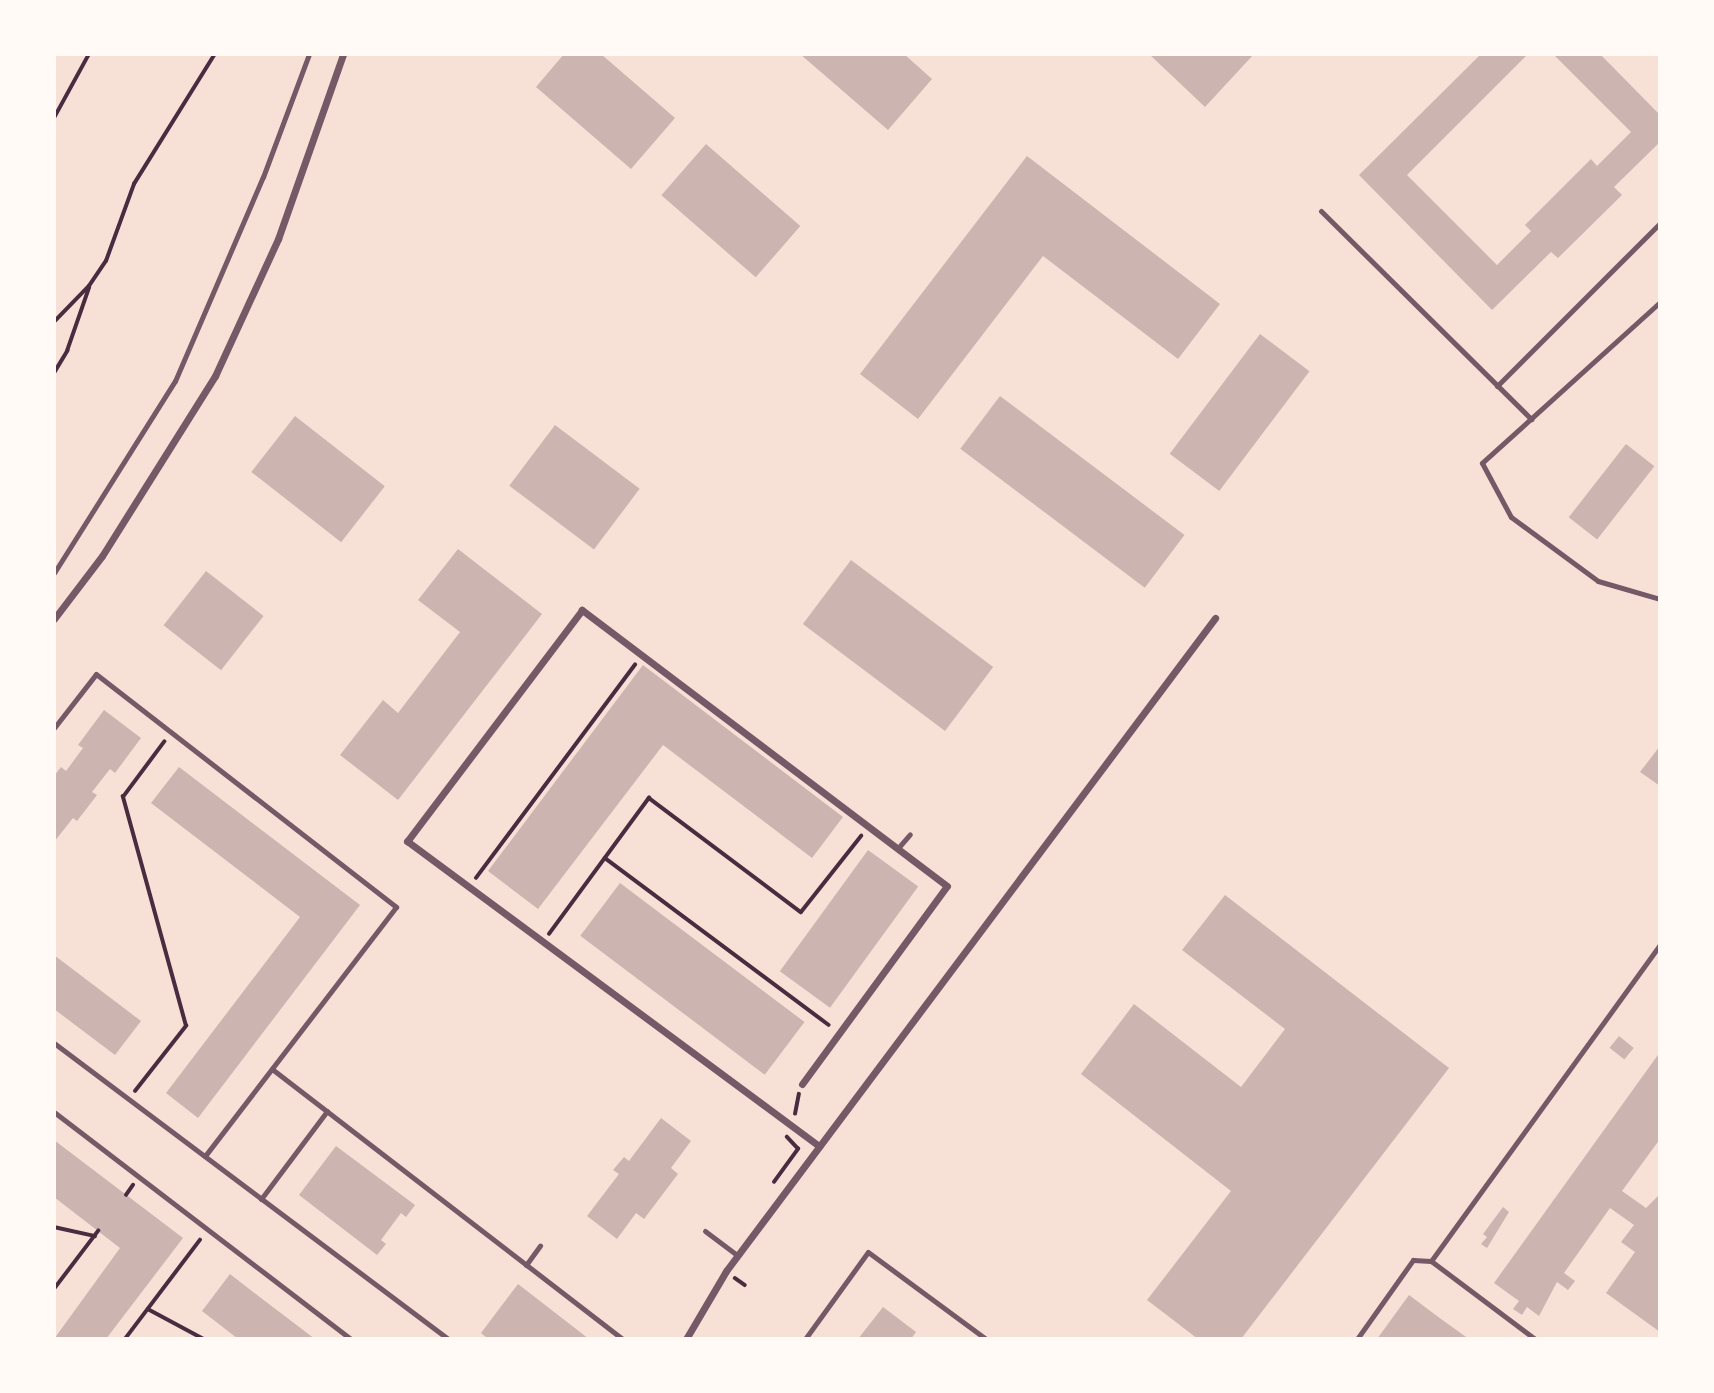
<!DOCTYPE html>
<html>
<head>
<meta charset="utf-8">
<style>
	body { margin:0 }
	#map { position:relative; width:1714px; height:1393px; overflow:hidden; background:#f7e1d7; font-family:Rubik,sans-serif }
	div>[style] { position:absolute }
	.building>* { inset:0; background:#ccb4b1; transform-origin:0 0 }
	.path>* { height:3.5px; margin:-1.75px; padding:0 1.75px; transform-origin:1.75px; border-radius:1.75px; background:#4a2c40 }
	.service>* { height:5px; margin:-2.5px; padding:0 2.5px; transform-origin:2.5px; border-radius:2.5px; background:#755966 }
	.minor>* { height:7px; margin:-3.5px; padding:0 3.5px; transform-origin:3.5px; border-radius:3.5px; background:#755966 }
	span { translate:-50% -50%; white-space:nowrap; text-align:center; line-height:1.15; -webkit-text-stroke:5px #fffaf5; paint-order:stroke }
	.frame { position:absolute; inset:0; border:56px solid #fffaf5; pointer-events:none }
</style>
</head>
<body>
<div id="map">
	<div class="building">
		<div style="clip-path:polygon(564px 54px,601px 54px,675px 118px,631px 169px,536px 87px)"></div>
		<div style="clip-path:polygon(800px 54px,904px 54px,932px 79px,888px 130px)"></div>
		<div style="clip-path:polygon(1149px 54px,1254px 54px,1205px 107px)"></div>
		<div style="clip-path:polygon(1481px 54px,1528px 54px,1407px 175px,1497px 265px,1531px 231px,1525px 225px,1591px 159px,1597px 166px,1631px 132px,1553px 54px,1600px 54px,1660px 115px,1660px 142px,1614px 187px,1622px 195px,1558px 258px,1551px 252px,1492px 310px,1359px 175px)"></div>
		<div style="left:706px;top:144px;width:125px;height:68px;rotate:41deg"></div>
		<div style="clip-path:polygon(1027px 156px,1220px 304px,1178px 359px,1043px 256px,918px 419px,860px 374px)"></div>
		<div style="left:1260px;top:334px;width:62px;height:150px;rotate:37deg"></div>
		<div style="left:1000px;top:396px;width:231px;height:66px;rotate:37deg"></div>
		<div style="left:295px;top:416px;width:114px;height:71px;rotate:38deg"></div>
		<div style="left:555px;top:425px;width:106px;height:76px;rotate:37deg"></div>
		<div style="left:1626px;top:444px;width:36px;height:93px;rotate:38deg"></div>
		<div style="clip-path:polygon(458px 549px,542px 614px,398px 800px,340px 755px,383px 700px,398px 713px,460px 632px,418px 600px)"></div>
		<div style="left:851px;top:560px;width:178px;height:80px;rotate:37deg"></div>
		<div style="left:206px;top:571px;width:73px;height:69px;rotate:38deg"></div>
		<div style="clip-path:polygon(643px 665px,843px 817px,812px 858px,663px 745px,538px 909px,488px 871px)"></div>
		<div style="clip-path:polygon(104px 710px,141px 738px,115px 773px,110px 769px,92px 792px,97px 795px,77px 821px,73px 818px,54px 842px,54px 776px,61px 767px,66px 771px,83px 748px,78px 745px)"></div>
		<div style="clip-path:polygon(1660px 746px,1660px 786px,1640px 772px)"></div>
		<div style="clip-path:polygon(179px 767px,360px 905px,198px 1118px,166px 1093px,300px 917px,151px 803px)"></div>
		<div style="left:868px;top:850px;width:62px;height:150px;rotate:36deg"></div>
		<div style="left:620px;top:883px;width:231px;height:66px;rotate:37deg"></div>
		<div style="clip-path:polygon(1225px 895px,1449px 1068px,1241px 1339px,1198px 1339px,1147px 1300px,1231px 1191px,1081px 1074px,1134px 1004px,1241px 1087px,1285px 1029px,1182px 950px)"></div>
		<div style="clip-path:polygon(54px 955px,141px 1021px,115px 1055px,54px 1009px)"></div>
		<div style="left:1619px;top:1036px;width:19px;height:15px;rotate:39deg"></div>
		<div style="clip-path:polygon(1660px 1052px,1660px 1139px,1622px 1191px,1646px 1208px,1660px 1194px,1660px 1332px,1606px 1293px,1635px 1252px,1621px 1242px,1634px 1225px,1610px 1208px,1564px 1273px,1575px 1281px,1568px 1290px,1557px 1282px,1539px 1316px,1527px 1307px,1522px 1315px,1513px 1309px,1519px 1301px,1494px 1283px)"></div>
		<div style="clip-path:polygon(661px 1118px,691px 1141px,671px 1168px,678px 1174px,644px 1219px,636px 1213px,617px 1239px,587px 1216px,619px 1174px,613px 1170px,624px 1157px,629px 1161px)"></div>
		<div style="clip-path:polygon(54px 1140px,183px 1238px,106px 1339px,54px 1339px,120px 1248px,54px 1197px)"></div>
		<div style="clip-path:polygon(336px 1146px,415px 1205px,406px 1217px,401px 1213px,381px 1240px,386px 1244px,377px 1255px,299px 1195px)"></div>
		<div style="clip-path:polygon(1503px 1207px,1509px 1212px,1487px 1248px,1481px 1244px,1487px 1237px,1483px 1234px)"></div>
		<div style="clip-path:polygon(230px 1274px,261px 1298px,315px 1339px,238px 1339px,233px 1335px,202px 1311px)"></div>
		<div style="clip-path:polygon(518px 1284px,589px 1339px,488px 1339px,481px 1333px)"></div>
		<div style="clip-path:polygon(1409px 1295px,1441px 1319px,1469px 1339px,1377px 1339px)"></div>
		<div style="clip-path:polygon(883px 1307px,916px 1332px,911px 1339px,858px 1339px)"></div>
	</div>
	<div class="path">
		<div style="left:54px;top:118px;width:73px;rotate:-61.3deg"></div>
		<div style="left:54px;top:322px;width:50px;rotate:-45.8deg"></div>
		<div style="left:89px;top:286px;width:30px;rotate:-56deg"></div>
		<div style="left:106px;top:261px;width:82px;rotate:-70deg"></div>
		<div style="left:134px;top:184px;width:153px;rotate:-58.1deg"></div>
		<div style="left:54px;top:373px;width:26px;rotate:-59deg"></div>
		<div style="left:67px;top:351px;width:67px;rotate:-70.8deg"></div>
		<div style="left:605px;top:858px;width:279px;rotate:36.7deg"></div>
		<div style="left:476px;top:878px;width:266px;rotate:-53.3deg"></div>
		<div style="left:549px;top:934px;width:169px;rotate:-53.7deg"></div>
		<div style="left:649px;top:798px;width:190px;rotate:36.9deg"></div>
		<div style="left:801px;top:912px;width:97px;rotate:-51.7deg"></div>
		<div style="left:135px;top:1091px;width:83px;rotate:-51.9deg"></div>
		<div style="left:186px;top:1026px;width:238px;rotate:-105.4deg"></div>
		<div style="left:123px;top:797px;width:69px;rotate:-53.3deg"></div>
		<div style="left:795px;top:1114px;width:20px;rotate:-79deg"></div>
		<div style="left:774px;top:1182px;width:41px;rotate:-54deg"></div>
		<div style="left:798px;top:1149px;width:16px;rotate:-133deg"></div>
		<div style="left:126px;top:1195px;width:12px;rotate:-55deg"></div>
		<div style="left:54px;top:1227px;width:42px;rotate:12.4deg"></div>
		<div style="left:735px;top:1278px;width:12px;rotate:35deg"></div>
		<div style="left:54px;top:1289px;width:73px;rotate:-52.8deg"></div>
		<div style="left:148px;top:1309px;width:64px;rotate:28.2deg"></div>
		<div style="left:125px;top:1339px;width:124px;rotate:-52.9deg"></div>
	</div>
	<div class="service">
		<div style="left:1321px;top:211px;width:296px;rotate:44.7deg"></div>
		<div style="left:1660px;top:302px;width:240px;rotate:137.9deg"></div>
		<div style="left:1482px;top:463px;width:61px;rotate:61.8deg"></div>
		<div style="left:1511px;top:517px;width:108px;rotate:36.3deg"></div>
		<div style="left:1598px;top:581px;width:65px;rotate:16.2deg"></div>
		<div style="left:1497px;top:386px;width:231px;rotate:-45deg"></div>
		<div style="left:54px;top:573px;width:227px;rotate:-57.8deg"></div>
		<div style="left:175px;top:381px;width:222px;rotate:-66.7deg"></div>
		<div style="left:263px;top:177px;width:131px;rotate:-69.5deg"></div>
		<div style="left:54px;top:728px;width:68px;rotate:-52.1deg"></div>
		<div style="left:96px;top:674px;width:380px;rotate:37.8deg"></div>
		<div style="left:396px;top:907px;width:314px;rotate:127.5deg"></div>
		<div style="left:898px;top:848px;width:18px;rotate:-49deg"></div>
		<div style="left:54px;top:1043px;width:493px;rotate:36.9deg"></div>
		<div style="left:272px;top:1069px;width:442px;rotate:37.6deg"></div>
		<div style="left:54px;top:1112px;width:374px;rotate:37.4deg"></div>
		<div style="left:261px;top:1199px;width:110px;rotate:-53.1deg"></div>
		<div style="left:705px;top:1231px;width:40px;rotate:37deg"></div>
		<div style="left:526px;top:1265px;width:24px;rotate:-54deg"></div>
		<div style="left:805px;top:1339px;width:107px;rotate:-54.1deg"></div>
		<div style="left:868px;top:1252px;width:147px;rotate:36.4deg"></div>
		<div style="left:1357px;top:1339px;width:97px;rotate:-54.7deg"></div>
		<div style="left:1413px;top:1260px;width:18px;rotate:3deg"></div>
		<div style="left:1535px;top:1339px;width:130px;rotate:-143.1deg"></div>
		<div style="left:1431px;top:1261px;width:390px;rotate:-54.1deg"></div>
	</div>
	<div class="minor">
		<div style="left:54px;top:619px;width:79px;rotate:-52.7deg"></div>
		<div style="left:102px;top:556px;width:213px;rotate:-57.9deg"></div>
		<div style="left:215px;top:376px;width:151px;rotate:-65.3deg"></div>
		<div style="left:278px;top:239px;width:196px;rotate:-70.6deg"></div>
		<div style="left:802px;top:1084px;width:245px;rotate:-53.8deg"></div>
		<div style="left:947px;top:886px;width:458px;rotate:-142.9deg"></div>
		<div style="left:582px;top:610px;width:290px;rotate:127.1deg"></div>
		<div style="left:407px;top:841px;width:513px;rotate:36.51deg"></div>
		<div style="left:686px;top:1339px;width:79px;rotate:-59.5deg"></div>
		<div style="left:726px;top:1271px;width:816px;rotate:-53.17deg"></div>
	</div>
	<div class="frame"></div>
</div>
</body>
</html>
